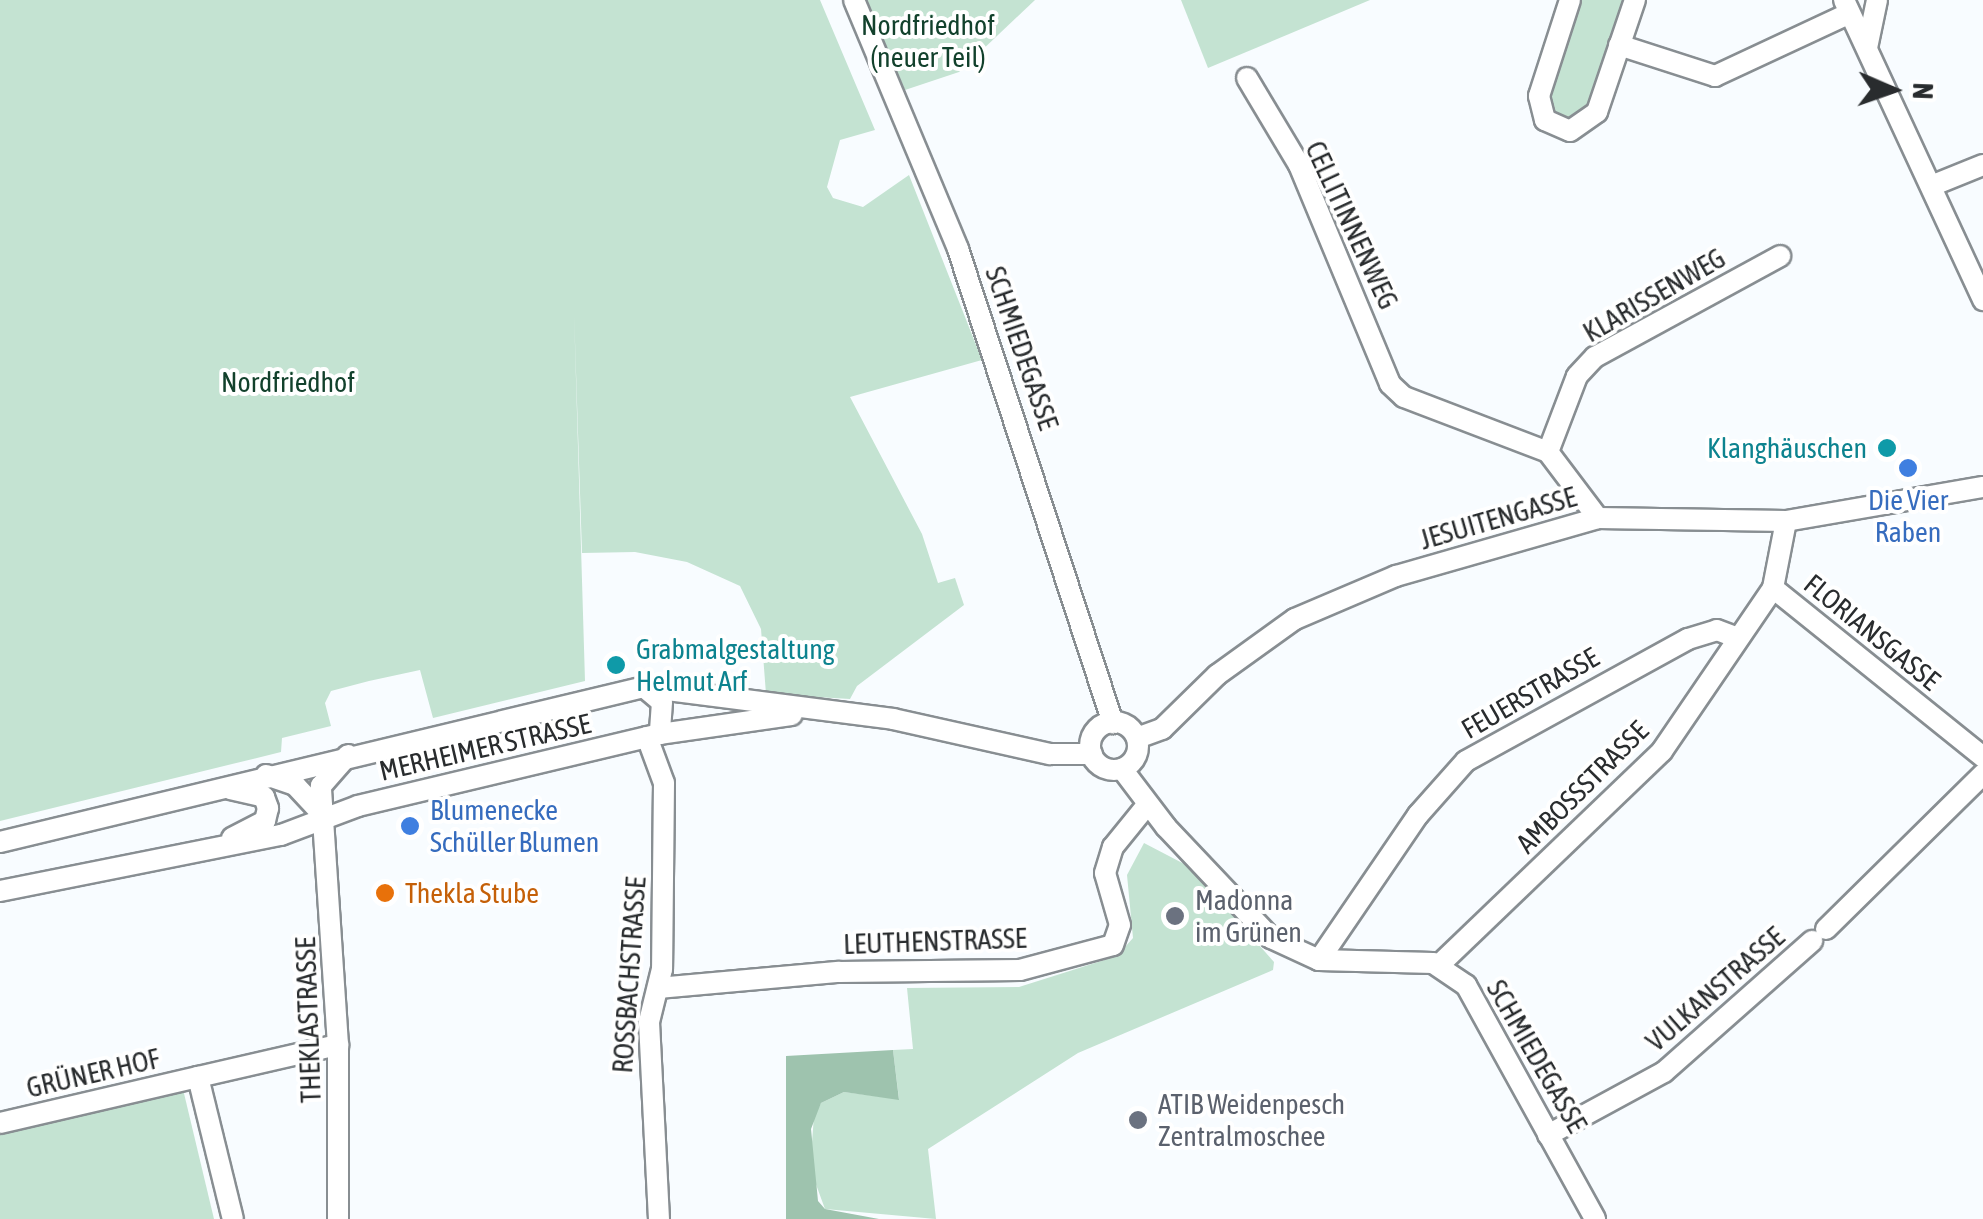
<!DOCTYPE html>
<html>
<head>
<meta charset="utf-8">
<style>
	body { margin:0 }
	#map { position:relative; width:1983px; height:1219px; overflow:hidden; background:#f8fcff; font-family:"Asap Condensed",sans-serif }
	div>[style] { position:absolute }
	.green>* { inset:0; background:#c4e3d2 }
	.forest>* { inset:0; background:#9ec3ae }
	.roads { filter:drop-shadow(2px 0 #888e92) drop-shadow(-2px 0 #888e92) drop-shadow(0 2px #888e92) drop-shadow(0 -2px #888e92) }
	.minor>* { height:20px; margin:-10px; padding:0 10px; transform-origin:10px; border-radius:10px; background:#fff }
	.minor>.ring { margin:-10px; padding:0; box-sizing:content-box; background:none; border:20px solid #fff; border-radius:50% }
	.dots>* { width:28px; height:28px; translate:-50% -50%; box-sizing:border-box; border:5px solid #fff; border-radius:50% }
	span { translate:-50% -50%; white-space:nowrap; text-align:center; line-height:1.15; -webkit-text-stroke:8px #fff; paint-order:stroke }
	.park-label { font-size:28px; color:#12412c }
	.street-label { font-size:28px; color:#292c2e }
	.culture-label { font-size:28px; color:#0d838f }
	.right { translate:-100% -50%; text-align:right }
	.left { translate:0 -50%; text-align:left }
	.shop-label { font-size:28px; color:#366cbe }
	.food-label { font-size:28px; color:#c56008 }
	.worship-label { font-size:28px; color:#5b616d }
	.north { position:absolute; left:1843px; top:40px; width:100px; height:100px; -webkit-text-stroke:8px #fff; paint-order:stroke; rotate:92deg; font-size:28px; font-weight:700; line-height:40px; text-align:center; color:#292c2e }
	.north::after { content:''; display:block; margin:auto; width:35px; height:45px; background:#292c2e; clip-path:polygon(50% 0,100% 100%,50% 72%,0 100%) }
</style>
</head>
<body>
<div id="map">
	<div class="green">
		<div style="clip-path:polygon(0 0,820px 0,875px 130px,840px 140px,827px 187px,833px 198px,863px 207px,909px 175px,982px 360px,850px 397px,922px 534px,938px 583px,955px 578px,964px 605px,857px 686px,850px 699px,766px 694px,761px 629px,740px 586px,687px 562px,635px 552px,582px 553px,574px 312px,585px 681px,433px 718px,420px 670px,369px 681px,331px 691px,325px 703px,331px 726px,282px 738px,281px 752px,0 821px)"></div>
		<div style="clip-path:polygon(866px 0,1035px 0,959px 72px,905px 90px)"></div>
		<div style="clip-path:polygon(1181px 0,1370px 0,1208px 68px)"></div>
		<div style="clip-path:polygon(1577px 0,1630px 0,1594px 104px,1571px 121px,1552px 114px,1546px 88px)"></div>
		<div style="clip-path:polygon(1144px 843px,1190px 867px,1274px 962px,1273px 970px,1078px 1053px,928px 1149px,936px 1219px,825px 1209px,810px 1168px,814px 1116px,821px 1103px,844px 1092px,899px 1099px,893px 1050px,913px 1049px,907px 988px,1019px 987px,1117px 956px,1133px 938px,1127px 875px)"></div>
		<div style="clip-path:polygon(182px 1085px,214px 1219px,0 1219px,0 1130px)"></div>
	</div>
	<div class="forest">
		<div style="clip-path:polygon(893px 1050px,899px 1100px,844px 1092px,821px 1103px,811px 1129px,818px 1201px,825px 1209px,879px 1219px,786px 1219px,786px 1056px)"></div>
	</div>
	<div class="roads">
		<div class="minor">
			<div style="left:854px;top:0;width:270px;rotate:67.3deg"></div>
			<div style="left:958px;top:249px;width:499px;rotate:71.9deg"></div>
			<div style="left:1570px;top:0;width:101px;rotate:107.9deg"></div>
			<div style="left:1539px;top:96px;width:25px;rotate:76deg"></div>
			<div style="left:1545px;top:120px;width:27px;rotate:24deg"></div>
			<div style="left:1570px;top:131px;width:33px;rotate:-35deg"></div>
			<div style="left:1597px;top:112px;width:118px;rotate:-71.3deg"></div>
			<div style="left:1844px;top:0;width:331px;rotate:65.1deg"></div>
			<div style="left:1619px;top:45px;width:101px;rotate:17.9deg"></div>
			<div style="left:1715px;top:76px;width:147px;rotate:-25deg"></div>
			<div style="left:1867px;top:48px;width:49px;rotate:-78.2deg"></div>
			<div style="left:1247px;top:78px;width:101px;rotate:59.1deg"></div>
			<div style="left:1299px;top:165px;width:237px;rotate:67.4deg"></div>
			<div style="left:1390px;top:384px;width:19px;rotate:43deg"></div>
			<div style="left:1404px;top:397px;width:154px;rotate:20.9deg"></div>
			<div style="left:1548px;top:452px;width:83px;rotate:52.9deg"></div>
			<div style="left:1931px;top:186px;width:56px;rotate:-22deg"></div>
			<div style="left:1548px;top:452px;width:81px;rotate:-69.1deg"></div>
			<div style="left:1577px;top:376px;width:26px;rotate:-47deg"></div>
			<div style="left:1595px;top:357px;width:211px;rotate:-28.6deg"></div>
			<div style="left:1773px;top:588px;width:270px;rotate:38.8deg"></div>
			<div style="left:644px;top:687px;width:23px;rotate:40deg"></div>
			<div style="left:662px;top:702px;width:32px;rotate:94deg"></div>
			<div class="ring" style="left:1090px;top:722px;width:28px;height:28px"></div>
			<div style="left:647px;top:737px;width:49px;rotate:69.7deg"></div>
			<div style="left:664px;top:783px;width:186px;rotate:90.6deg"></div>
			<div style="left:662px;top:969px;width:55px;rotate:103.8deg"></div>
			<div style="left:649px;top:1022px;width:197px;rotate:87.1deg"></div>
			<div style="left:1137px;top:738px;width:27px;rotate:-20deg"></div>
			<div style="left:1162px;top:729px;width:77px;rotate:-44.5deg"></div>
			<div style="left:1217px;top:675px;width:96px;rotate:-35.7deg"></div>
			<div style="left:1295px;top:619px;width:110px;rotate:-23.1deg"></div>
			<div style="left:1396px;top:576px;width:210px;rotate:-16deg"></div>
			<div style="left:1598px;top:518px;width:188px;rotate:0.9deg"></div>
			<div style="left:1786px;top:521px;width:200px;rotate:-9.8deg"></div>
			<div style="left:1122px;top:769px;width:73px;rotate:52.8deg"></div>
			<div style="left:1166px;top:827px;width:153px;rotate:46.6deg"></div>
			<div style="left:1271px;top:938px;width:53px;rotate:24.6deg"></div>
			<div style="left:1319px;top:960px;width:114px;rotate:1.5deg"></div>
			<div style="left:1433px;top:963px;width:40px;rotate:34deg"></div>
			<div style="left:1466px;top:985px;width:267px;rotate:61.1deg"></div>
			<div style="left:266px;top:775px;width:31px;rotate:19deg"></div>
			<div style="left:295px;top:785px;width:38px;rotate:47deg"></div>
			<div style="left:230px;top:789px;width:35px;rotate:13deg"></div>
			<div style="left:264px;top:797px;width:12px;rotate:70deg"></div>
			<div style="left:268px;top:808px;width:13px;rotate:103deg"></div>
			<div style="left:265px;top:821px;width:37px;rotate:153deg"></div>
			<div style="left:0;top:842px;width:662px;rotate:-13.53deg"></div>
			<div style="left:644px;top:687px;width:251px;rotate:7.3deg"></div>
			<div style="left:893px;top:719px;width:161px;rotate:12.6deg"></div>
			<div style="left:1050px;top:754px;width:42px"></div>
			<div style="left:0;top:891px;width:287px;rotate:-11.3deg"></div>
			<div style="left:281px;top:835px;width:82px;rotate:-20.6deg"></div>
			<div style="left:358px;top:806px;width:310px;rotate:-13.4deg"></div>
			<div style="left:660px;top:734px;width:133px;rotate:-8.2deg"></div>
			<div style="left:1826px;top:929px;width:221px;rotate:-44.6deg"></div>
			<div style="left:1319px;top:960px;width:176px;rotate:-55.7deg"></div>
			<div style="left:1418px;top:815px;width:72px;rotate:-48.4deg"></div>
			<div style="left:1466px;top:761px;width:253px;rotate:-28.8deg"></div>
			<div style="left:1688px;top:639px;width:30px;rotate:-17deg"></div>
			<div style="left:1717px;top:630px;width:22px;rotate:21deg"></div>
			<div style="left:1439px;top:965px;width:309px;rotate:-43.8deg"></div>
			<div style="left:1662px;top:751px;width:197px;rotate:-55.7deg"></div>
			<div style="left:1773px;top:588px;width:68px;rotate:-79deg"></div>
			<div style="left:658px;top:988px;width:182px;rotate:-5.1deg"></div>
			<div style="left:839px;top:972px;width:181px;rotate:-0.6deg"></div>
			<div style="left:1020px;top:970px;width:96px;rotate:-15deg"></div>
			<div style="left:1113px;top:945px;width:21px;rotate:-71deg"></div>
			<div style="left:1120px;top:925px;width:54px;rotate:-106.1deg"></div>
			<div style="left:1105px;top:873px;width:27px;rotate:-73deg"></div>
			<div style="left:1113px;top:847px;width:55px;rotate:-50.9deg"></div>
			<div style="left:198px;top:1077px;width:144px;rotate:-12.9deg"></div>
			<div style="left:0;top:1123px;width:203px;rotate:-13.1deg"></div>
			<div style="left:198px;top:1077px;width:146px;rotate:76.2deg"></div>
			<div style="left:1548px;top:1135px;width:132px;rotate:-28.5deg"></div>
			<div style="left:1664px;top:1072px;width:198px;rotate:-41.5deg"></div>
			<div style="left:338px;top:1219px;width:174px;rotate:-90deg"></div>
			<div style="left:338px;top:1045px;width:260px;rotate:-93.8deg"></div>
			<div style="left:321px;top:786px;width:41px;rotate:-48.9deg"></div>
		</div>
	</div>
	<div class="dots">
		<div style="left:1887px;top:448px;background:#0f9aa8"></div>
		<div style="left:1908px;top:468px;background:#3f7fe0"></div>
		<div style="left:616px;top:665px;background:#0f9aa8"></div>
		<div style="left:410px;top:826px;background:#3f7fe0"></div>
		<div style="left:385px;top:893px;background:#e8710a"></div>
		<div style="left:1175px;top:916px;background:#6b7280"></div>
		<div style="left:1138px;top:1120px;background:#6b7280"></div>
	</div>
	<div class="park-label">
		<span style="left:928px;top:41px">Nordfriedhof<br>(neuer Teil)</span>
		<span style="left:288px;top:382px">Nordfriedhof</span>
	</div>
	<div class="street-label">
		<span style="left:1352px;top:225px;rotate:65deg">CELLITINNENWEG</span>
		<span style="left:1654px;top:295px;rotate:-30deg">KLARISSENWEG</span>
		<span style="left:1022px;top:348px;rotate:71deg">SCHMIEDEGASSE</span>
		<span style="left:1498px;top:518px;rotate:-16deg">JESUITENGASSE</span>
		<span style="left:1872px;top:632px;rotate:39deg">FLORIANSGASSE</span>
		<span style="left:1530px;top:693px;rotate:-30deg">FEUERSTRASSE</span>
		<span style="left:485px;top:747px;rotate:-13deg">MERHEIMER STRASSE</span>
		<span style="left:1582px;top:787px;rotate:-45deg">AMBOSSSTRASSE</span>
		<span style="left:935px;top:941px;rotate:-2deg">LEUTHENSTRASSE</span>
		<span style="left:629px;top:975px;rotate:-86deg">ROSSBACHSTRASSE</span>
		<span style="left:1715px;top:989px;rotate:-41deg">VULKANSTRASSE</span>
		<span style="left:308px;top:1020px;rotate:-92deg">THEKLASTRASSE</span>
		<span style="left:1537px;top:1056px;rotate:60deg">SCHMIEDEGASSE</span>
		<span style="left:93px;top:1073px;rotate:-13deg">GRÜNER HOF</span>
	</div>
	<div class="culture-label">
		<span class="right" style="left:1867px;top:448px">Klanghäuschen</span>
		<span class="left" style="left:636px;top:665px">Grabmalgestaltung<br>Helmut Arf</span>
	</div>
	<div class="shop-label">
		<span style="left:1908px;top:516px">Die Vier<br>Raben</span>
		<span class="left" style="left:430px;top:826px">Blumenecke<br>Schüller Blumen</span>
	</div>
	<div class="food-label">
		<span class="left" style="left:405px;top:893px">Thekla Stube</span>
	</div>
	<div class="worship-label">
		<span class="left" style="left:1195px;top:916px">Madonna<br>im Grünen</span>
		<span class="left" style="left:1158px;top:1120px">ATIB Weidenpesch<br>Zentralmoschee</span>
	</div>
	<div class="north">N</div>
</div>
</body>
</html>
